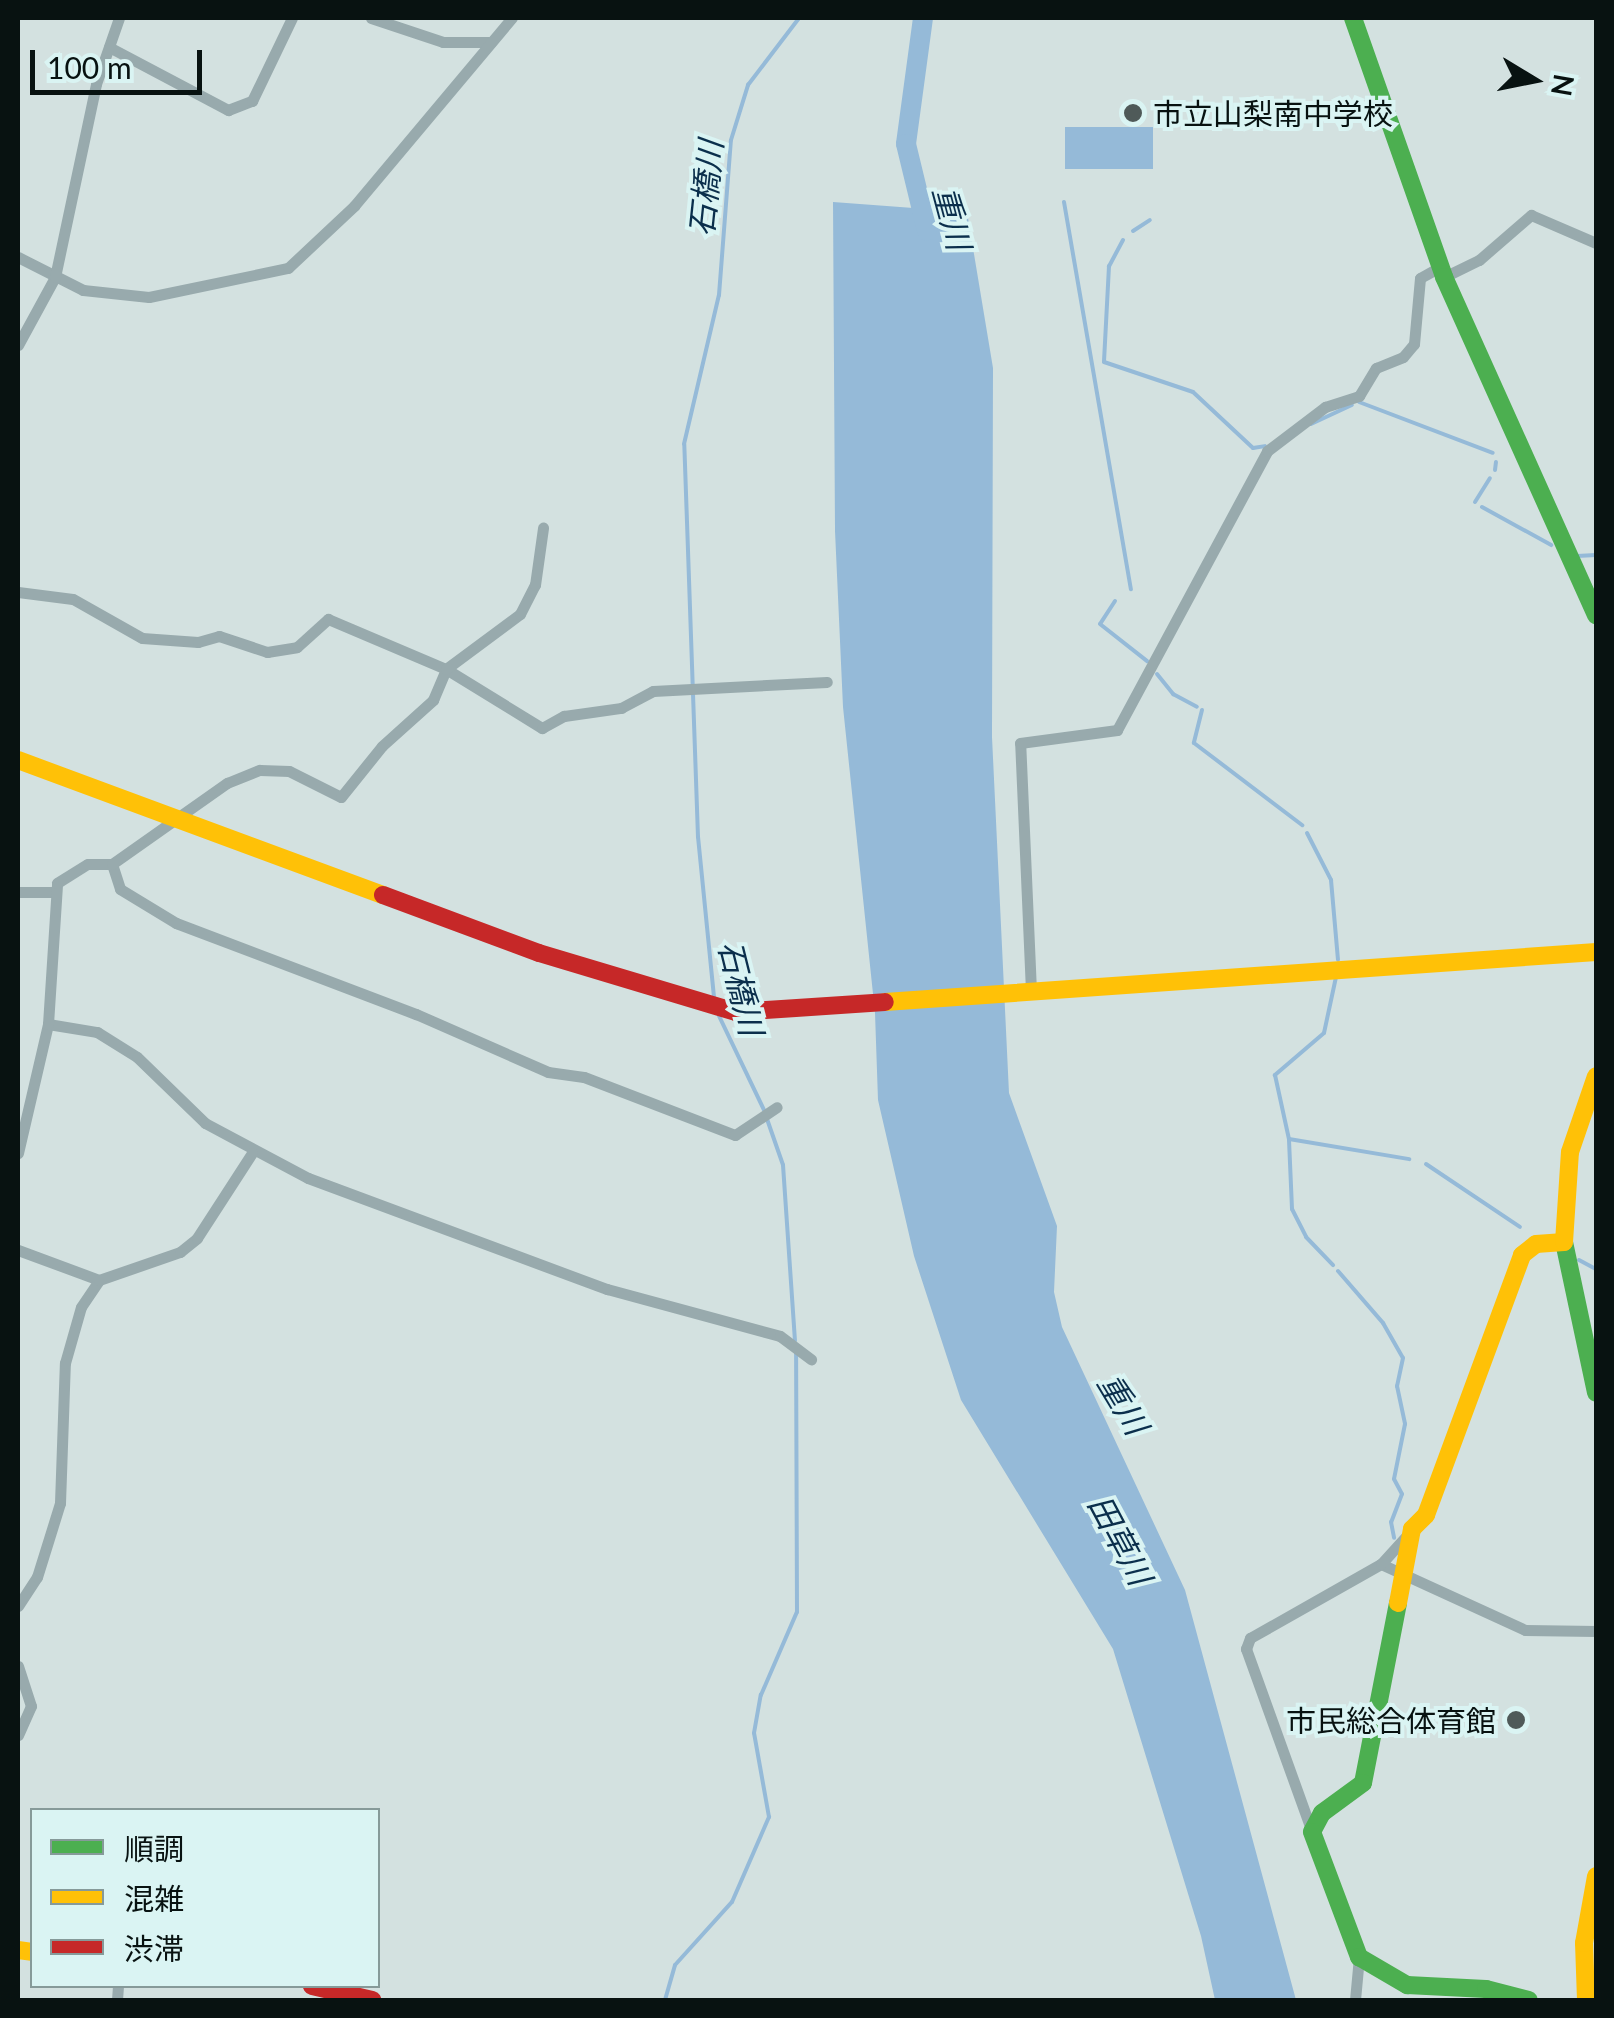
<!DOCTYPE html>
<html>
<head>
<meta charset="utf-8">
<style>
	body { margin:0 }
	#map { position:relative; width:1614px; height:2018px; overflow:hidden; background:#d3e1e0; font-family:Lato,"Noto Sans JP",sans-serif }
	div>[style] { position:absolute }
	.water>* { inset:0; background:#95bad8; transform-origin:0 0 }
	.stream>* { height:4px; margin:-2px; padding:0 2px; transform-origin:2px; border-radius:2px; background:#95bad8 }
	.river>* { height:20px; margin:-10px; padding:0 10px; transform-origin:10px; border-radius:10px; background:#95bad8 }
	.street>* { height:11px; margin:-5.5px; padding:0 5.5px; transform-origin:5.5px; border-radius:5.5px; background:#98aaad }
	.fast>* { height:18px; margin:-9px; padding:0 9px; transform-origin:9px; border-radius:9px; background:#4caf50 }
	.slow>* { height:18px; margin:-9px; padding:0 9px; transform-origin:9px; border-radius:9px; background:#ffc107 }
	.jam>* { height:18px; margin:-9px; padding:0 9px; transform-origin:9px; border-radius:9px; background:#c62828 }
	.dots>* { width:28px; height:28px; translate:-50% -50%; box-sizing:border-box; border:5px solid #daf4f3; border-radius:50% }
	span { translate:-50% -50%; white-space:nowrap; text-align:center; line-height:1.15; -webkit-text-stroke:8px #daf4f3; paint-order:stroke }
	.poi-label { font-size:30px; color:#081211 }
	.left { translate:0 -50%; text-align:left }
	.right { translate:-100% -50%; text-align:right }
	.water-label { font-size:32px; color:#0b2f4c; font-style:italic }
	.frame { position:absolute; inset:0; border:20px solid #081211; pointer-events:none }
	.legend { position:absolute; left:30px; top:1808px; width:350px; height:180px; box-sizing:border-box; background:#daf4f3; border:2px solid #869a99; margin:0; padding:12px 18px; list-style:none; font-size:30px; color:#081211 }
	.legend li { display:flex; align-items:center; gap:20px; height:50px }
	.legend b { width:50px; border:2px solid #869a99 }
	.north { position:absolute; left:1484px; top:30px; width:100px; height:100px; -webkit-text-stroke:8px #daf4f3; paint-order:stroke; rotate:100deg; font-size:28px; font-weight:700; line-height:40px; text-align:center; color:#081211 }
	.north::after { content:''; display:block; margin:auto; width:35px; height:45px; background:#081211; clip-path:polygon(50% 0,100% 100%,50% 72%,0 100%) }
	.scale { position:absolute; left:30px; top:50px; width:172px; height:45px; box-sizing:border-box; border:5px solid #081211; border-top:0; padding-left:12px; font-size:30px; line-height:35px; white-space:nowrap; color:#081211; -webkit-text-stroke:8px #daf4f3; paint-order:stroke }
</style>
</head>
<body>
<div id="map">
	<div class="water">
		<div style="left:1153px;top:127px;width:42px;height:88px;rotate:90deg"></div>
		<div style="clip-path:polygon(833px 202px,967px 212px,993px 368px,992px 737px,1009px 1093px,1057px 1226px,1054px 1292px,1062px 1327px,1185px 1590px,1296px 2000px,1215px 2000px,1201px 1936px,1113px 1649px,961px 1400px,914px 1256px,878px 1100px,875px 1013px,843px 707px,835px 531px)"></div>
	</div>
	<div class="stream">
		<div style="left:1064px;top:202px;width:393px;rotate:80.2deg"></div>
		<div style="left:1133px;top:231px;width:20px;rotate:-33deg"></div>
		<div style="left:1123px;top:240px;width:30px;rotate:118deg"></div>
		<div style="left:1109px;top:266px;width:96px;rotate:93deg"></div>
		<div style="left:1104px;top:362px;width:94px;rotate:18.6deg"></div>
		<div style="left:1193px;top:392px;width:82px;rotate:43deg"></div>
		<div style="left:1253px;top:448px;width:12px;rotate:-9deg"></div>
		<div style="left:1359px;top:402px;width:143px;rotate:20.8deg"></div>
		<div style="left:1311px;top:424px;width:45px;rotate:-24.9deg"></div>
		<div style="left:1495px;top:470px;width:8px;rotate:-83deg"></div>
		<div style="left:1475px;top:502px;width:28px;rotate:-58deg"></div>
		<div style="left:1482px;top:507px;width:79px;rotate:28.8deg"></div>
		<div style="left:1577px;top:556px;width:19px;rotate:-3deg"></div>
		<div style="left:1115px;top:601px;width:27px;rotate:123deg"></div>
		<div style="left:1100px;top:624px;width:60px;rotate:38.2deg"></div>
		<div style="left:1157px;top:674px;width:26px;rotate:51deg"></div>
		<div style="left:1173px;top:694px;width:27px;rotate:28deg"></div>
		<div style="left:1202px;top:710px;width:34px;rotate:104deg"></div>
		<div style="left:1194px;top:743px;width:136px;rotate:37.2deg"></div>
		<div style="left:1307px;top:833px;width:53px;rotate:62.9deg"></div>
		<div style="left:1331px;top:880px;width:80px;rotate:85deg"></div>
		<div style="left:1336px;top:977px;width:57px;rotate:102.1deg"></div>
		<div style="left:1324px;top:1033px;width:65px;rotate:139.4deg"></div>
		<div style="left:1275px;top:1075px;width:66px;rotate:77.7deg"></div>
		<div style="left:1289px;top:1139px;width:122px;rotate:9.5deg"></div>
		<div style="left:714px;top:997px;width:161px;rotate:-95.7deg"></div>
		<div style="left:698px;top:837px;width:393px;rotate:-92deg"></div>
		<div style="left:684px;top:444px;width:153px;rotate:-76.8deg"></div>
		<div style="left:719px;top:295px;width:155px;rotate:-85.6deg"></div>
		<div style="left:731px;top:140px;width:58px;rotate:-72.8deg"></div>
		<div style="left:748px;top:85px;width:84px;rotate:-52.7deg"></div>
		<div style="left:719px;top:1016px;width:104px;rotate:64.4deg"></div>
		<div style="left:767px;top:1119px;width:49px;rotate:70.8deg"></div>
		<div style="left:783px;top:1165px;width:176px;rotate:86.1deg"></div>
		<div style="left:1289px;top:1140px;width:69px;rotate:87.5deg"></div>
		<div style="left:1292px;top:1209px;width:31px;rotate:63deg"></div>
		<div style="left:1306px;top:1237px;width:39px;rotate:46deg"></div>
		<div style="left:1426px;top:1164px;width:113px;rotate:33.8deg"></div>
		<div style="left:1579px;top:1260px;width:19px;rotate:28deg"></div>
		<div style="left:1338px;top:1271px;width:69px;rotate:49.1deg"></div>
		<div style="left:1383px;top:1323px;width:40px;rotate:60.3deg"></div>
		<div style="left:1403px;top:1358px;width:29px;rotate:102deg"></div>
		<div style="left:1397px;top:1386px;width:39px;rotate:78deg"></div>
		<div style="left:1405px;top:1424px;width:56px;rotate:101.3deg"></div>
		<div style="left:1394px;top:1479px;width:17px;rotate:62deg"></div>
		<div style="left:1402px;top:1494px;width:30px;rotate:111deg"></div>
		<div style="left:1391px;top:1522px;width:16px;rotate:79deg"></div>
		<div style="left:665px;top:2000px;width:36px;rotate:-74deg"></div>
		<div style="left:675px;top:1965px;width:85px;rotate:-47.9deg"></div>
		<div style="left:732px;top:1902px;width:93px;rotate:-66.5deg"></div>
		<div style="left:769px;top:1817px;width:85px;rotate:-100.1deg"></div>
		<div style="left:754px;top:1733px;width:39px;rotate:-80deg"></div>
		<div style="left:761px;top:1695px;width:90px;rotate:-66.6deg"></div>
		<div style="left:797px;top:1612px;width:261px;rotate:-90.2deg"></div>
	</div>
	<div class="river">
		<div style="left:923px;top:18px;width:127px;rotate:97.7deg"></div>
		<div style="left:906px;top:144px;width:89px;rotate:76.4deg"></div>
	</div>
	<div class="street">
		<div style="left:371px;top:18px;width:76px;rotate:18.4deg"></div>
		<div style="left:443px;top:42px;width:48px"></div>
		<div style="left:109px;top:47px;width:135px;rotate:27.9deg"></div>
		<div style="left:228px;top:110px;width:26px;rotate:-21deg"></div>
		<div style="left:252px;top:101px;width:92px;rotate:-64.3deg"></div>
		<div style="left:18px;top:257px;width:73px;rotate:26.9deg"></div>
		<div style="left:83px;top:290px;width:66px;rotate:6.1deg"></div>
		<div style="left:149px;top:297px;width:142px;rotate:-11.8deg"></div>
		<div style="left:288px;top:268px;width:91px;rotate:-43.2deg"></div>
		<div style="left:354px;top:206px;width:246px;rotate:-50deg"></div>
		<div style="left:1444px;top:277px;width:39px;rotate:-26deg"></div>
		<div style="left:1479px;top:260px;width:69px;rotate:-40.9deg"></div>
		<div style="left:1531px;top:215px;width:71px;rotate:23.3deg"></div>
		<div style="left:18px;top:345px;width:77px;rotate:-61.4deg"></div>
		<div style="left:55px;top:277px;width:197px;rotate:-78deg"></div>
		<div style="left:96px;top:84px;width:70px;rotate:-70.8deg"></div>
		<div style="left:18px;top:592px;width:55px;rotate:7.3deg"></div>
		<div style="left:73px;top:599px;width:79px;rotate:29.5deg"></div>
		<div style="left:142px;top:638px;width:56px;rotate:4.1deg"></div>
		<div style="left:198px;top:642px;width:22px;rotate:-16deg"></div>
		<div style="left:219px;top:636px;width:51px;rotate:18.4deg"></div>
		<div style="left:267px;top:652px;width:30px;rotate:-9deg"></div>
		<div style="left:297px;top:647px;width:42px;rotate:-42.1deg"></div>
		<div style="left:328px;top:619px;width:128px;rotate:23deg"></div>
		<div style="left:446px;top:669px;width:113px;rotate:31.6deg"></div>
		<div style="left:542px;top:728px;width:25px;rotate:-29deg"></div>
		<div style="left:564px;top:716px;width:58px;rotate:-8deg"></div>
		<div style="left:621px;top:708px;width:36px;rotate:-28deg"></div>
		<div style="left:653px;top:691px;width:174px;rotate:-3deg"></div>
		<div style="left:112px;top:864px;width:26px;rotate:72deg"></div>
		<div style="left:120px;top:889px;width:66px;rotate:31.3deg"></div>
		<div style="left:176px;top:923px;width:257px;rotate:20.8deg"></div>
		<div style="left:416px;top:1014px;width:144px;rotate:23.7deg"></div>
		<div style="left:548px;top:1072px;width:36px;rotate:8deg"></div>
		<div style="left:584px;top:1077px;width:162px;rotate:21deg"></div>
		<div style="left:735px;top:1135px;width:50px;rotate:-33.7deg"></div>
		<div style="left:18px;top:892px;width:36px"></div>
		<div style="left:1031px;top:991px;width:248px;rotate:-92.5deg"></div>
		<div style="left:1020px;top:743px;width:98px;rotate:-7.6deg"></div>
		<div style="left:1117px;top:730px;width:317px;rotate:-61.7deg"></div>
		<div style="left:1267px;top:451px;width:73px;rotate:-37.2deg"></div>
		<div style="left:1325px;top:407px;width:36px;rotate:-18deg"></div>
		<div style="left:1359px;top:396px;width:33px;rotate:-59deg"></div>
		<div style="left:1376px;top:368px;width:29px;rotate:-22deg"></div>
		<div style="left:1403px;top:357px;width:17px;rotate:-50deg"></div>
		<div style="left:1414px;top:344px;width:66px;rotate:-84.8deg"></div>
		<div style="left:1420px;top:278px;width:23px;rotate:-29deg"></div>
		<div style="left:48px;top:1024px;width:50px;rotate:9.3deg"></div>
		<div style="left:97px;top:1032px;width:47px;rotate:32deg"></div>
		<div style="left:137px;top:1057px;width:95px;rotate:44.1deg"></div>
		<div style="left:205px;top:1123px;width:117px;rotate:28.1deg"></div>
		<div style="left:308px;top:1178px;width:319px;rotate:20.4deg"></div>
		<div style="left:607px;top:1289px;width:179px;rotate:15.2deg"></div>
		<div style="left:780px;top:1336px;width:39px;rotate:37deg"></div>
		<div style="left:18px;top:1153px;width:132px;rotate:-76.9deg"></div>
		<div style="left:48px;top:1024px;width:141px;rotate:-86.3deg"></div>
		<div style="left:57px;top:883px;width:36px;rotate:-32deg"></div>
		<div style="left:88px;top:864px;width:24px"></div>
		<div style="left:112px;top:864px;width:141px;rotate:-35.2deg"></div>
		<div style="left:227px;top:783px;width:35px;rotate:-22deg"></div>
		<div style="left:260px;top:770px;width:29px;rotate:2deg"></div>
		<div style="left:289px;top:771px;width:58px;rotate:26.6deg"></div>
		<div style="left:341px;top:797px;width:65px;rotate:-51.2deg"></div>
		<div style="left:382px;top:746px;width:69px;rotate:-42deg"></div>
		<div style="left:433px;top:700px;width:34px;rotate:-67deg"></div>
		<div style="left:446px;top:669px;width:92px;rotate:-36.6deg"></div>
		<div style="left:520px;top:614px;width:33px;rotate:-63deg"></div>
		<div style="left:535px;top:585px;width:58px;rotate:-82deg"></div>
		<div style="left:18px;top:1250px;width:86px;rotate:20.3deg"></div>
		<div style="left:1381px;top:1564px;width:158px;rotate:24.6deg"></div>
		<div style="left:1525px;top:1630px;width:71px;rotate:0.8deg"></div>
		<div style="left:18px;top:1606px;width:35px;rotate:-57deg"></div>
		<div style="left:37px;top:1577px;width:77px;rotate:-72.7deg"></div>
		<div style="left:60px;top:1503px;width:140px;rotate:-88deg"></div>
		<div style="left:65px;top:1363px;width:58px;rotate:-74.1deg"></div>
		<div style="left:81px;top:1307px;width:32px;rotate:-56deg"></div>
		<div style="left:99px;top:1280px;width:86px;rotate:-19.1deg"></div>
		<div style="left:180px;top:1252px;width:22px;rotate:-39deg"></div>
		<div style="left:197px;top:1238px;width:101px;rotate:-57.1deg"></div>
		<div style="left:18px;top:1666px;width:42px;rotate:72deg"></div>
		<div style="left:31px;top:1706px;width:32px;rotate:114deg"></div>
		<div style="left:1312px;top:1832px;width:195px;rotate:-109.8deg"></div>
		<div style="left:1246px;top:1649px;width:12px;rotate:-70deg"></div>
		<div style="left:1250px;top:1638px;width:150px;rotate:-29.5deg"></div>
		<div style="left:1381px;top:1564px;width:42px;rotate:-47.9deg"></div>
		<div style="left:117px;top:2000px;width:14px;rotate:-86deg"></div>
		<div style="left:1355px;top:2000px;width:43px;rotate:-84.7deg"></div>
	</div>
	<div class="fast">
		<div style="left:1353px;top:18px;width:275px;rotate:70.6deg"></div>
		<div style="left:1444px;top:277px;width:371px;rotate:65.8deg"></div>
		<div style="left:1564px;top:1242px;width:154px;rotate:78deg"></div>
		<div style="left:1398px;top:1603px;width:183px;rotate:101deg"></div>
		<div style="left:1363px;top:1783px;width:51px;rotate:143.8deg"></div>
		<div style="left:1322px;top:1813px;width:21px;rotate:118deg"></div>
		<div style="left:1312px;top:1832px;width:134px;rotate:69.4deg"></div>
		<div style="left:1359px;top:1957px;width:56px;rotate:30.3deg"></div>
		<div style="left:1407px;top:1985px;width:79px;rotate:2.9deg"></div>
		<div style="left:1486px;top:1989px;width:44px;rotate:14.3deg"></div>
	</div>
	<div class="slow">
		<div style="left:18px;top:760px;width:389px;rotate:20.3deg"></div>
		<div style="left:885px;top:1002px;width:713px;rotate:-4.02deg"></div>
		<div style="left:1398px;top:1603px;width:75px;rotate:-79.3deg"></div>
		<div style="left:1412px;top:1529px;width:20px;rotate:-45deg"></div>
		<div style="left:1426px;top:1515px;width:277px;rotate:-69.7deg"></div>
		<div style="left:1522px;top:1255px;width:18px;rotate:-38deg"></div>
		<div style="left:1536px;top:1244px;width:28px;rotate:-4deg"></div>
		<div style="left:1564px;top:1242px;width:90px;rotate:-86.2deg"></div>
		<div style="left:1570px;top:1152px;width:80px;rotate:-71.1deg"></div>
		<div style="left:18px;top:1950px;width:14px;rotate:8deg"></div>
		<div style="left:1586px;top:2000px;width:57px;rotate:-92deg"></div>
		<div style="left:1584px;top:1943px;width:68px;rotate:-79.8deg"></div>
	</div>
	<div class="jam">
		<div style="left:383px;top:895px;width:166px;rotate:20.4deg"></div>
		<div style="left:539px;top:953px;width:206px;rotate:16.7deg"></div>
		<div style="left:736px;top:1012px;width:149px;rotate:-3.8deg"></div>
		<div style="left:312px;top:1986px;width:62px;rotate:13.1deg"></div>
	</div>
	<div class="dots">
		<div style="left:1133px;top:113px;background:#4f5a59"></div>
		<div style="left:1516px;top:1720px;background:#4f5a59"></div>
	</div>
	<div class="poi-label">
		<span class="left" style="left:1153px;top:113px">市立山梨南中学校</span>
		<span class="right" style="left:1496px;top:1720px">市民総合体育館</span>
	</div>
	<div class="water-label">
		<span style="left:706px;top:188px;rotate:-84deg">石橋川</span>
		<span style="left:952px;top:218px;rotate:75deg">重川</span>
		<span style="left:741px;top:988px;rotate:76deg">石橋川</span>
		<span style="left:1123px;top:1404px;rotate:59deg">重川</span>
		<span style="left:1120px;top:1540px;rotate:62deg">田草川</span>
	</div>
	<div class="frame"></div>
	<ul class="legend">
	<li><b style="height:12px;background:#4caf50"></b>順調</li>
	<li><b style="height:12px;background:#ffc107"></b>混雑</li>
	<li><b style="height:12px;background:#c62828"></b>渋滞</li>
	</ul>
	<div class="north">N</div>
	<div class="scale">100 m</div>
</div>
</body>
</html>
